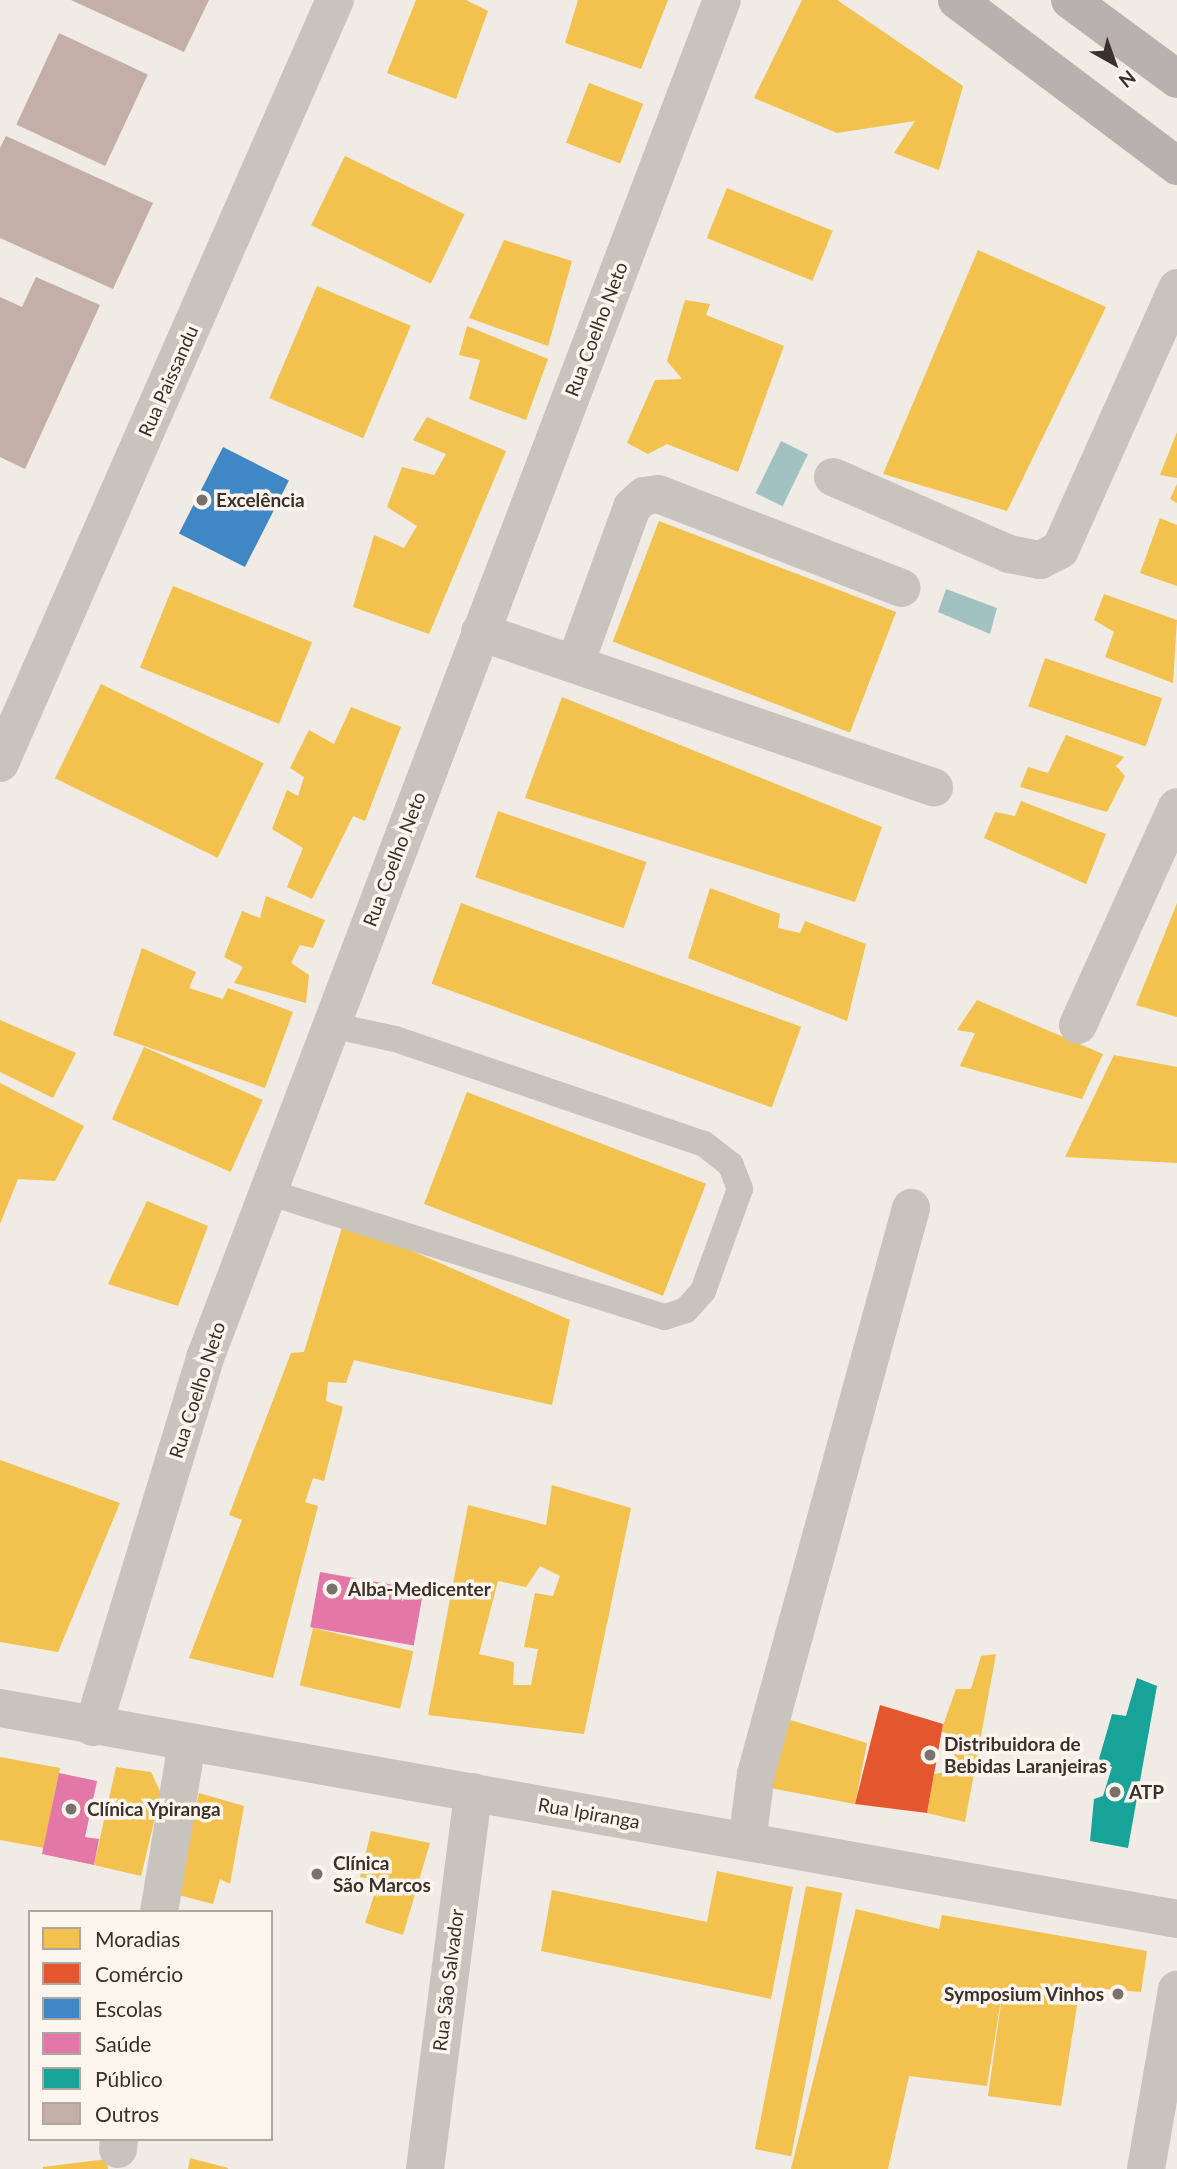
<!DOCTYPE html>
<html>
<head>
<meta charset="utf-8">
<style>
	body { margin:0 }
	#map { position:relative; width:1177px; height:2169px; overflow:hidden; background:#f0ebe5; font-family:Lato,sans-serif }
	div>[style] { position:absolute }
	.water>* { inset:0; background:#a1c2c1; transform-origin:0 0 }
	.homes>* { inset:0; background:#f2c14e; transform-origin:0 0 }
	.shops>* { inset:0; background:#e4572e }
	.schools>* { inset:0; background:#3f88c5; transform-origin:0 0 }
	.health>* { inset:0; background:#e377a8; transform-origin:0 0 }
	.public>* { inset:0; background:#17a398 }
	.building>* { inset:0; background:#c3afa7; transform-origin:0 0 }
	.lane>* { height:26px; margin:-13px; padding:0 13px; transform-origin:13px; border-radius:13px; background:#c9c3be }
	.street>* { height:38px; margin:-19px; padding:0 19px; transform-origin:19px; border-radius:19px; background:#c9c3be }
	.primary>* { height:38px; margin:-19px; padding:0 19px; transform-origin:19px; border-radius:19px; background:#b8b1ad }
	.dots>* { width:19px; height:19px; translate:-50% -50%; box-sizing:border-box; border:4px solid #fbf5ee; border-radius:50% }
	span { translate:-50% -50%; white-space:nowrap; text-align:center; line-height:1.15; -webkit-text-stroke:7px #fbf5ee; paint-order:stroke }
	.street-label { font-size:19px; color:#3b302b }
	.poi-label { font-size:19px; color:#3b302b; font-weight:700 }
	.left { translate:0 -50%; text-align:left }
	.right { translate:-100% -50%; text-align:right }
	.legend { position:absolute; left:28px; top:1910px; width:245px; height:231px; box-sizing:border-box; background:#fbf5ee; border:2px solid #aea6a0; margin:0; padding:9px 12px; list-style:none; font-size:21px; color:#3b302b }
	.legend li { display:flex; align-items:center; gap:14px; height:35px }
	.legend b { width:35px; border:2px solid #aea6a0 }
	.north { position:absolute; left:1079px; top:28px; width:70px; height:70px; -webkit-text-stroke:5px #fbf5ee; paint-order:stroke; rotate:140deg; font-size:19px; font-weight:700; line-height:28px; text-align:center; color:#3b302b }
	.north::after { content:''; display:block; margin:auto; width:24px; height:32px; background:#3b302b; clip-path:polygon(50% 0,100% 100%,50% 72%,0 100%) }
</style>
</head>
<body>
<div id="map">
	<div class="water">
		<div style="left:781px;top:441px;width:30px;height:58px;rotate:26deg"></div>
		<div style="clip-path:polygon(946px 589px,997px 608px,990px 634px,938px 612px)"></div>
	</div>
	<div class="homes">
		<div style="clip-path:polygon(416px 0,466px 0,488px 11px,456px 99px,387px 73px)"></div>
		<div style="clip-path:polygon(578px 0,668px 0,641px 69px,565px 43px)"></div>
		<div style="clip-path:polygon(802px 0,837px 0,963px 86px,939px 170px,894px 153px,915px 121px,837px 133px,754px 98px)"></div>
		<div style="left:589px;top:83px;width:58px;height:64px;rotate:21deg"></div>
		<div style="left:345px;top:156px;width:133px;height:77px;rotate:26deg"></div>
		<div style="left:727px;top:188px;width:114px;height:54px;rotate:22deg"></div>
		<div style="clip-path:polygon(504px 240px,572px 261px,548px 346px,469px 318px)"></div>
		<div style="clip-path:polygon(978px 250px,1106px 307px,1007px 511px,883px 474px)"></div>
		<div style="left:317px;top:286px;width:102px;height:122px;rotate:23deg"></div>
		<div style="clip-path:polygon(685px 300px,710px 304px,706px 315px,784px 346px,738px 472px,667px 444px,648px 454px,627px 443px,655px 380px,682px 379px,667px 361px)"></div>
		<div style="clip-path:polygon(467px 326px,548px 359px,526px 420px,469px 399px,480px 360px,459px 355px)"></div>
		<div style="clip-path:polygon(427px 417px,506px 451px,429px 634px,353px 607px,374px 535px,404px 548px,417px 526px,387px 507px,402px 467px,434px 475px,446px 454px,413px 440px)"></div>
		<div style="clip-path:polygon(1177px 432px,1177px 478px,1160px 475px)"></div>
		<div style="clip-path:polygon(1177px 484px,1177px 503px,1170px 499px)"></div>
		<div style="clip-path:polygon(1160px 518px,1177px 525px,1177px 586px,1140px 573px)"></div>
		<div style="left:659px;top:521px;width:254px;height:129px;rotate:21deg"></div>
		<div style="left:173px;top:586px;width:150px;height:88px;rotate:22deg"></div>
		<div style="clip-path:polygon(1104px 594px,1177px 620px,1173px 683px,1105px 657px,1114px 632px,1094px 620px)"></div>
		<div style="left:1045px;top:658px;width:124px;height:51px;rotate:19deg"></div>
		<div style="left:101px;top:684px;width:181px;height:105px;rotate:26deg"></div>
		<div style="clip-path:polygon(562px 697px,882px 827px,855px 902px,525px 798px)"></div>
		<div style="clip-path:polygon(351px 707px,401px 727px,365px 821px,353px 816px,312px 899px,287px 887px,303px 848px,272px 829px,287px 790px,298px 796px,304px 777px,290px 768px,309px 730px,334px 744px)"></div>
		<div style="clip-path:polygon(1066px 735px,1124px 757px,1116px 766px,1125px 776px,1107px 812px,1020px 787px,1028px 767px,1048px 773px)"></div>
		<div style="clip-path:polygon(1021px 801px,1106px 834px,1086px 884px,984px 838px,995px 812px,1015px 816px)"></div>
		<div style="left:498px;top:811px;width:157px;height:70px;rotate:19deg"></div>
		<div style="clip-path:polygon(710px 888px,780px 914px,778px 928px,800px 933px,805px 921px,866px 944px,847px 1021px,688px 958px)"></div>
		<div style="clip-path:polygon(266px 896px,325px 920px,313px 948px,300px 945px,291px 963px,309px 975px,306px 1003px,234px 983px,243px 967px,224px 957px,242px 911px,260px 918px)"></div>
		<div style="left:461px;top:903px;width:362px;height:86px;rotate:20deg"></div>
		<div style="clip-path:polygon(1177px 903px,1177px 1017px,1136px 1005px)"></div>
		<div style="clip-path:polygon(142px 948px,196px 972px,189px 988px,223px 999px,228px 988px,293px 1012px,265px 1088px,113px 1035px)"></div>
		<div style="clip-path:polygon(977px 1000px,1103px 1054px,1082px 1099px,960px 1066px,975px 1033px,957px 1030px)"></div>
		<div style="clip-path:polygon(0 1020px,76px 1053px,53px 1098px,0 1072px)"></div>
		<div style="left:144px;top:1047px;width:130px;height:79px;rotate:24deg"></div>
		<div style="clip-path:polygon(1114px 1055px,1177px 1067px,1177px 1163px,1065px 1157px)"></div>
		<div style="clip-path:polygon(0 1083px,84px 1126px,55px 1181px,18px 1179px,0 1224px)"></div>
		<div style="left:467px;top:1092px;width:256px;height:120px;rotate:21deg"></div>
		<div style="clip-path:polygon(147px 1201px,208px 1226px,178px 1306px,108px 1284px)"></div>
		<div style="clip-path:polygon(344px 1221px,570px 1320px,552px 1405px,354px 1360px,346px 1383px,328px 1382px,326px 1401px,343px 1407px,324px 1481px,313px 1478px,305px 1502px,318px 1506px,273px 1678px,189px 1658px,242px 1520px,229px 1515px,291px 1353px,304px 1352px)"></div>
		<div style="clip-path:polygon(0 1460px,120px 1503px,58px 1652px,0 1642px)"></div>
		<div style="clip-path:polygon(evenodd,552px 1485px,631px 1508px,584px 1734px,428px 1715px,468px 1505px,546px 1525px,552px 1485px,540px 1566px,560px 1576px,553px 1596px,535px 1593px,524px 1647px,538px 1649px,531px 1685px,513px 1685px,514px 1662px,479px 1654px,498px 1581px,526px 1587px,540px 1566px)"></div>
		<div style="left:313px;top:1628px;width:103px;height:59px;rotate:13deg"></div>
		<div style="clip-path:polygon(996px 1654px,965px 1822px,927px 1813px,934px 1774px,952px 1771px,957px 1738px,941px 1731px,956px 1689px,971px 1689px,981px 1656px)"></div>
		<div style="clip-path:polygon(790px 1720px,867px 1743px,855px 1804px,770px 1788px)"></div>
		<div style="clip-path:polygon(0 1757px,60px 1768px,44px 1848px,0 1840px)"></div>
		<div style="clip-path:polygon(116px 1767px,151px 1772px,161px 1793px,141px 1876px,94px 1865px)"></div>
		<div style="clip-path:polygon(199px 1793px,244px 1806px,230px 1884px,220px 1879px,213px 1904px,175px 1894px)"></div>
		<div style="clip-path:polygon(371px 1831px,430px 1843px,403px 1935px,365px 1923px,379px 1880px,360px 1877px)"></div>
		<div style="clip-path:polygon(717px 1871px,793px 1887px,771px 1999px,541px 1951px,552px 1890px,707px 1922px)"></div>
		<div style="left:806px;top:1886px;width:37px;height:268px;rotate:11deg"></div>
		<div style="clip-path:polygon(856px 1909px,939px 1929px,942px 1915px,1147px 1951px,1141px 1992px,1080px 1987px,1061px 2106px,988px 2096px,1005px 1975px,987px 2086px,909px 2076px,888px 2169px,791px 2169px)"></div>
		<div style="clip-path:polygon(190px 2158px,228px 2168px,228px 2169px,188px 2169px)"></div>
		<div style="clip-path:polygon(107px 2159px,108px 2169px,43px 2169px,43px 2167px)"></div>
	</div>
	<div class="shops">
		<div style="clip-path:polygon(880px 1705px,943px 1724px,927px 1813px,855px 1804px)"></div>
	</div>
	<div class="schools">
		<div style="left:223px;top:447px;width:74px;height:97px;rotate:27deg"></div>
	</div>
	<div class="health">
		<div style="left:320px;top:1572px;width:105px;height:56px;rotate:10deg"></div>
		<div style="clip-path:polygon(59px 1773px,97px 1781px,85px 1837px,99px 1839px,94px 1865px,42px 1854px)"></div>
	</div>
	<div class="public">
		<div style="clip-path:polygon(1137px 1678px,1157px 1686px,1128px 1848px,1090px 1841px,1094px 1799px,1103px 1796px,1112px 1767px,1099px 1759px,1112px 1714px,1126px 1716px)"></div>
	</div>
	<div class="building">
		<div style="clip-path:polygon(71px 0,209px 0,184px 52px)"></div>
		<div style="left:59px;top:33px;width:98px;height:101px;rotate:25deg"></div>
		<div style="clip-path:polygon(6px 136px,153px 203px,113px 289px,0 238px,0 148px)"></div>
		<div style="clip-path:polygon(36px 277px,100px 305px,25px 469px,0 457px,0 297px,22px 307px)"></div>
	</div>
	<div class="lane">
		<div style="left:268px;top:1192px;width:416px;rotate:17.5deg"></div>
		<div style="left:665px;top:1317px;width:22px;rotate:-18deg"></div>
		<div style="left:686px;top:1310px;width:25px;rotate:-48deg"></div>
		<div style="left:703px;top:1291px;width:109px;rotate:-70.1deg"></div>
		<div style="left:740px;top:1189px;width:26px;rotate:-111deg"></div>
		<div style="left:731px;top:1165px;width:34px;rotate:-142deg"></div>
		<div style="left:704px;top:1144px;width:326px;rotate:-161.2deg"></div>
		<div style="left:395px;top:1039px;width:66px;rotate:-167.7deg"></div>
	</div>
	<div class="street">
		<div style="left:833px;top:477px;width:192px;rotate:23.6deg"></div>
		<div style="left:1009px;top:554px;width:32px;rotate:11deg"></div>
		<div style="left:1040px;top:560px;width:22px;rotate:-27deg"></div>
		<div style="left:1060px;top:550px;width:287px;rotate:-65.9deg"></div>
		<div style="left:480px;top:632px;width:480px;rotate:18.9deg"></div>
		<div style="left:575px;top:664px;width:167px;rotate:-70deg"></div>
		<div style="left:632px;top:507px;width:16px;rotate:-43deg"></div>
		<div style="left:644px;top:496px;width:14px;rotate:-8deg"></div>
		<div style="left:658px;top:494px;width:261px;rotate:21.1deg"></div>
		<div style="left:0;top:763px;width:833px;rotate:-66.3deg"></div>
		<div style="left:1078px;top:1025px;width:239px;rotate:-65.6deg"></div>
		<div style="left:0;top:1708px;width:1196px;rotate:10.16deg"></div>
		<div style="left:93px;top:1727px;width:386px;rotate:-73.1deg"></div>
		<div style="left:205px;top:1358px;width:1453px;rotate:-69.16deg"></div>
		<div style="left:747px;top:1842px;width:69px;rotate:-82.5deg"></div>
		<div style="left:756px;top:1774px;width:587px;rotate:-74.68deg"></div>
		<div style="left:159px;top:1912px;width:171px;rotate:-80.6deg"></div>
		<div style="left:118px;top:2149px;width:10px;rotate:-84deg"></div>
		<div style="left:425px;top:2169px;width:380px;rotate:-82.7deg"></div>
		<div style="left:1146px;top:2169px;width:182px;rotate:-80.2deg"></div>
	</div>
	<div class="primary">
		<div style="left:957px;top:0;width:276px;rotate:37deg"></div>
		<div style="left:1070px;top:0;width:133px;rotate:36.4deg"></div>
	</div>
	<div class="dots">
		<div style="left:202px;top:500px;background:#7a716c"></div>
		<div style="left:332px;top:1589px;background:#7a716c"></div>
		<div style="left:930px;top:1755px;background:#7a716c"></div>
		<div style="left:1115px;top:1792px;background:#7a716c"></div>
		<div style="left:71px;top:1809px;background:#7a716c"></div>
		<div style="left:317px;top:1874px;background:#7a716c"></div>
		<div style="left:1118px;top:1994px;background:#7a716c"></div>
	</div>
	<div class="street-label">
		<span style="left:596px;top:329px;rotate:-69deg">Rua Coelho Neto</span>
		<span style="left:168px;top:381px;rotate:-66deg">Rua Paissandu</span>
		<span style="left:394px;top:859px;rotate:-69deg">Rua Coelho Neto</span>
		<span style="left:197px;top:1390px;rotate:-72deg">Rua Coelho Neto</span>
		<span style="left:589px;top:1813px;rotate:10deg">Rua Ipiranga</span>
		<span style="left:448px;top:1980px;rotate:-83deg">Rua São Salvador</span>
	</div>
	<div class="poi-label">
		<span class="left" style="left:216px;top:500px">Excelência</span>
		<span class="left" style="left:348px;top:1589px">Alba-Medicenter</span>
		<span class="left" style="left:944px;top:1755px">Distribuidora de<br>Bebidas Laranjeiras</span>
		<span class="left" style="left:1129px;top:1792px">ATP</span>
		<span class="left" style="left:87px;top:1809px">Clínica Ypiranga</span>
		<span class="left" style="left:333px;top:1874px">Clínica<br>São Marcos</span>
		<span class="right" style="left:1104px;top:1994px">Symposium Vinhos</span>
	</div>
	<ul class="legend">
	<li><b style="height:19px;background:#f2c14e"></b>Moradias</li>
	<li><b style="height:19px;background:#e4572e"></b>Comércio</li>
	<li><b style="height:19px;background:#3f88c5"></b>Escolas</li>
	<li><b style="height:19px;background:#e377a8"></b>Saúde</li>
	<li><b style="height:19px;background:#17a398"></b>Público</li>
	<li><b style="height:19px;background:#c3afa7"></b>Outros</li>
	</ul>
	<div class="north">N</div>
</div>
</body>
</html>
